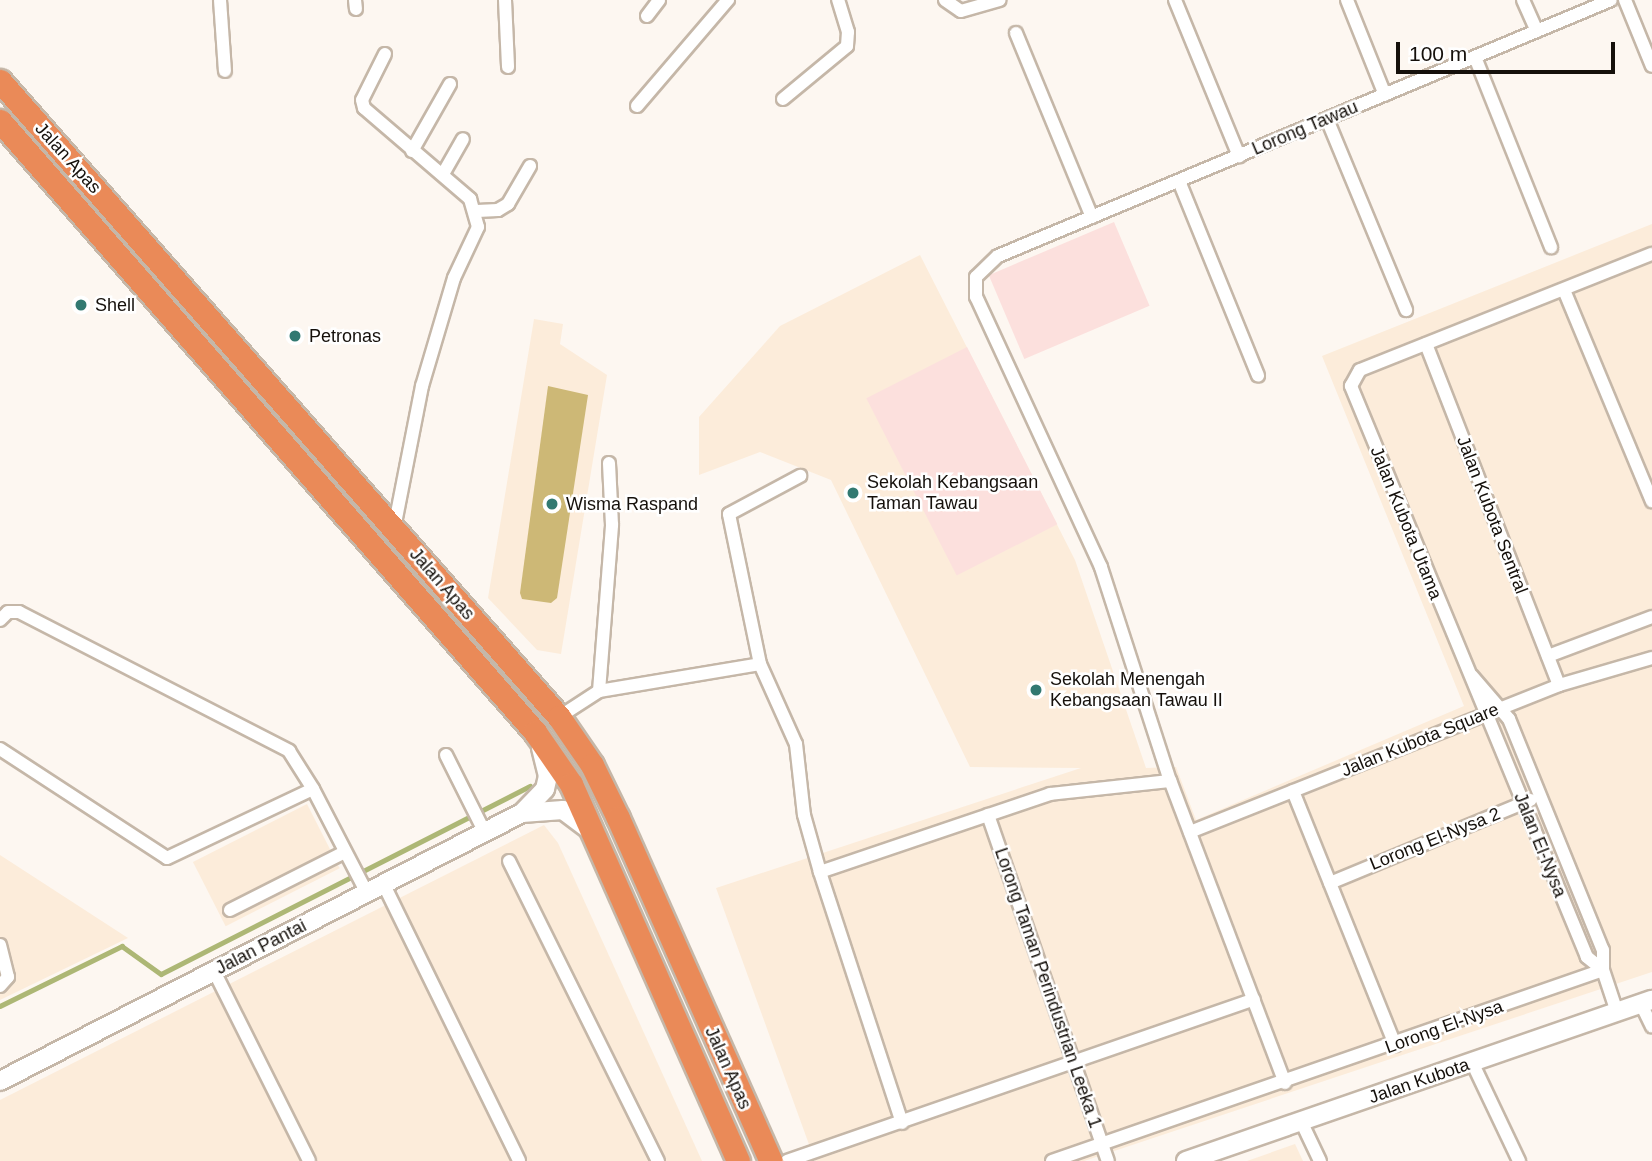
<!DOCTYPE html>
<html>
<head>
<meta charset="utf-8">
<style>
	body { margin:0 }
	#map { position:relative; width:1652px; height:1161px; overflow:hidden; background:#fdf7f1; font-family:Arial,sans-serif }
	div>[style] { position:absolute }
	.built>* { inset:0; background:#fcecda; transform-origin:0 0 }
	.green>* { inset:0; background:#fce0dd; transform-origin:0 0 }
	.stream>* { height:4.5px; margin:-2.25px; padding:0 2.25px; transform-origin:2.25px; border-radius:2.25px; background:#adb775 }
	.building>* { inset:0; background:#cdb876 }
	.roads { filter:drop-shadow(2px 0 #c5b7a8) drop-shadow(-2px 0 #c5b7a8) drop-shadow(0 2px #c5b7a8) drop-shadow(0 -2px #c5b7a8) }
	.street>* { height:12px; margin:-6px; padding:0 6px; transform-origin:6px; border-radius:6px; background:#fff }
	.secondary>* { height:18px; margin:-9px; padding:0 9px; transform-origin:9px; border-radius:9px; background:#fff }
	.highway>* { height:23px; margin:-11.5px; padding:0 11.5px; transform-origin:11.5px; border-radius:11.5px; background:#ea8a58 }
	.dots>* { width:19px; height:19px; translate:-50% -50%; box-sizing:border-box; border:4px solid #fff; border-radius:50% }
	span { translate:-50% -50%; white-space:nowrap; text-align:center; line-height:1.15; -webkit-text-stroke:5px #fff; paint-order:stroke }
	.street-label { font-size:18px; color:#15100b }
	.poi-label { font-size:18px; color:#15100b }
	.left { translate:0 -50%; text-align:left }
	.scale { position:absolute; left:1396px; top:42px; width:219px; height:32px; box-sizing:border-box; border:4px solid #15100b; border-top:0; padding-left:9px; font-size:21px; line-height:24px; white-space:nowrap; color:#15100b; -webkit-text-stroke:5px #fff; paint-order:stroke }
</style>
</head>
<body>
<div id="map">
	<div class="built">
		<div style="clip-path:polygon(1652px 224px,1652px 972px,1084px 1161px,815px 1161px,716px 888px,1081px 768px,970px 767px,831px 480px,760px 452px,699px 475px,699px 417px,780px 326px,920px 255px,1075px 560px,1146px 768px,1176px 767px,1196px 820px,1464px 706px,1322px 356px)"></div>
		<div style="clip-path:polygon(534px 319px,563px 324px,560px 344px,607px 375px,561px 654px,537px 650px,488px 598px)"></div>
		<div style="left:307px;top:804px;width:72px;height:128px;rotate:63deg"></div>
		<div style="clip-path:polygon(544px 825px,558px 843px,702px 1161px,0 1161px,0 1100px)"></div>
		<div style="clip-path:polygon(0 855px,128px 938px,0 1000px)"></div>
		<div style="clip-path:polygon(1295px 1144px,1303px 1161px,1247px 1161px)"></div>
	</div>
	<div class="green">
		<div style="left:1114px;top:222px;width:91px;height:136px;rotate:67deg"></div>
		<div style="left:967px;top:347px;width:199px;height:113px;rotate:63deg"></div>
	</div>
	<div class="stream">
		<div style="left:0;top:1006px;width:136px;rotate:-26.2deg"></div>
		<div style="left:122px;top:946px;width:48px;rotate:35.7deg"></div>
		<div style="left:161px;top:974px;width:414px;rotate:-27deg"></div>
	</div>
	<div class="building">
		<div style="clip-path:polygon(548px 386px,588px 395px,557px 598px,551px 603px,522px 599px,520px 593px)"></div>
	</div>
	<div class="roads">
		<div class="street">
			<div style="left:220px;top:0;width:71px;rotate:86deg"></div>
			<div style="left:355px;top:0;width:9px;rotate:84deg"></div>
			<div style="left:505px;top:0;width:67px;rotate:87.4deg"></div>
			<div style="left:945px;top:0;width:19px;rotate:35deg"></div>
			<div style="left:961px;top:11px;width:40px;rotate:-16deg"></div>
			<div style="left:1175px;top:0;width:169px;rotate:67.7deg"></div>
			<div style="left:1347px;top:0;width:102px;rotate:68.2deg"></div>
			<div style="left:1523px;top:0;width:34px;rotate:66deg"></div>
			<div style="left:1625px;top:0;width:71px;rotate:67.8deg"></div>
			<div style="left:647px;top:16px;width:20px;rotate:-53deg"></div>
			<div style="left:1016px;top:33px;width:199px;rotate:67.6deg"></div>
			<div style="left:385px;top:54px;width:51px;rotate:116.6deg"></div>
			<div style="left:362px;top:100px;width:8px;rotate:76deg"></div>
			<div style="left:364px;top:108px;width:140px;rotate:40.6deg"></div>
			<div style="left:470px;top:199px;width:29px;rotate:74deg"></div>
			<div style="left:478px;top:227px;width:56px;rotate:115.2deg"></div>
			<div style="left:454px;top:278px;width:113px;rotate:106.5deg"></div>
			<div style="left:422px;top:386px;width:146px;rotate:101.1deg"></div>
			<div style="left:1475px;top:57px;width:205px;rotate:68.2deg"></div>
			<div style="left:783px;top:99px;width:83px;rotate:-39.6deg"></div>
			<div style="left:847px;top:46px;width:14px;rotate:-86deg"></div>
			<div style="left:848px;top:32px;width:34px;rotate:-107deg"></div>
			<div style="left:637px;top:106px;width:140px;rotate:-49.4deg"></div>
			<div style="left:1327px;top:119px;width:207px;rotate:67.5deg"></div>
			<div style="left:412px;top:151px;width:77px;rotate:-60.4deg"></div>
			<div style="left:443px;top:174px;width:40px;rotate:-60.3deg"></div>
			<div style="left:1179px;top:181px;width:210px;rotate:67.9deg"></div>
			<div style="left:477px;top:211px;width:21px;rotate:-3deg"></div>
			<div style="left:498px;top:210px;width:12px;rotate:-31deg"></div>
			<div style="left:508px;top:204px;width:44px;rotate:-59.9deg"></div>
			<div style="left:1564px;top:290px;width:229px;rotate:67.4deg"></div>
			<div style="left:1426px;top:344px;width:366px;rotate:68.7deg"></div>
			<div style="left:0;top:620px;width:11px;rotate:-45deg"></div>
			<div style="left:8px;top:612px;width:11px"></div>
			<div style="left:19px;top:612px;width:304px;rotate:27.2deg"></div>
			<div style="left:289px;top:751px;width:45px;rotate:57.7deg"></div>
			<div style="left:1548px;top:656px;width:111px;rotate:-20.6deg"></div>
			<div style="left:760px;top:664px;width:153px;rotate:-101.7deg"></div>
			<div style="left:729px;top:514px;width:81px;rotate:-28.2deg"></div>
			<div style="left:1472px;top:676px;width:57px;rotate:49.3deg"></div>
			<div style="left:1509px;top:719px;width:249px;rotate:67.9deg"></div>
			<div style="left:1603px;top:950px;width:20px;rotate:90deg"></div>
			<div style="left:1603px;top:970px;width:44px;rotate:71.6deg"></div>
			<div style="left:599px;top:691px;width:167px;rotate:-85.5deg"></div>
			<div style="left:612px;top:525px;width:62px;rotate:-92.8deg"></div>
			<div style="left:559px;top:717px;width:48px;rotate:-33deg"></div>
			<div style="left:599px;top:691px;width:163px;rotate:-9.5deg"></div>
			<div style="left:760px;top:664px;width:88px;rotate:65.8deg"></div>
			<div style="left:796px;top:744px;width:71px;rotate:83.6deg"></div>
			<div style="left:804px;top:815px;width:59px;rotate:74.3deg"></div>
			<div style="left:820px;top:872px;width:264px;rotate:71.9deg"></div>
			<div style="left:0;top:749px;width:199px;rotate:33.1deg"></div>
			<div style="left:167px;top:858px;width:161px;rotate:-25.3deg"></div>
			<div style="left:313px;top:789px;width:117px;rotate:62.6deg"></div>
			<div style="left:446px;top:755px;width:87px;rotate:63.4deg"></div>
			<div style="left:1293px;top:791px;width:274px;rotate:68.1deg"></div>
			<div style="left:988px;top:815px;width:366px;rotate:70.9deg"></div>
			<div style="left:1190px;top:832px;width:397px;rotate:-21.7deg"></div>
			<div style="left:1559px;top:685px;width:97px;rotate:-16.2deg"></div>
			<div style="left:509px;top:861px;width:335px;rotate:63.6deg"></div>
			<div style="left:820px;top:872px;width:243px;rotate:-18.7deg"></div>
			<div style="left:1050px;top:794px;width:121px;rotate:-6.2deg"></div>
			<div style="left:1330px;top:883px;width:217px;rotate:-22.5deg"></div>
			<div style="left:384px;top:885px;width:307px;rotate:63.9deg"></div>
			<div style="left:230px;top:910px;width:129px;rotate:-26.8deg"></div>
			<div style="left:0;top:945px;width:33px;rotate:76deg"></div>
			<div style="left:8px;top:977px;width:12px;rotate:132deg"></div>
			<div style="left:1603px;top:970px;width:21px;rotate:-141deg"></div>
			<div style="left:1587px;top:957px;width:618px;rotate:-112.46deg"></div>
			<div style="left:1351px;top:386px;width:18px;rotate:-61deg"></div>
			<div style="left:1360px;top:370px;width:314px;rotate:-21.7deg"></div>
			<div style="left:214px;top:971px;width:212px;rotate:63.4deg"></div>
			<div style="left:1641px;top:1004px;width:25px;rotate:64deg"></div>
			<div style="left:1472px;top:1062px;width:110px;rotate:64.6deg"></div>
			<div style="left:1285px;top:1083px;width:323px;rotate:-110.8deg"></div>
			<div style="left:1170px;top:781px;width:225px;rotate:-107.9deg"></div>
			<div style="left:1101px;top:567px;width:298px;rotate:-114.8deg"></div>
			<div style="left:976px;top:297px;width:20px;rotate:-90deg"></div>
			<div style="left:976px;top:277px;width:30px;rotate:-44deg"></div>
			<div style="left:998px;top:256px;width:664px;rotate:-22.67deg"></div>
			<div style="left:1301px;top:1121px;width:44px;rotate:64.6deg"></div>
			<div style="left:787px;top:1161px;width:494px;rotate:-19.1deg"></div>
			<div style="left:1052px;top:1161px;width:583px;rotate:-19.12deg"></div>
		</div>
		<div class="secondary">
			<div style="left:522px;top:813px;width:41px;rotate:-4.2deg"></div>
			<div style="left:563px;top:810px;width:35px;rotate:37deg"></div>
			<div style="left:0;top:1081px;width:587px;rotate:-27.18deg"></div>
			<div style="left:522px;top:813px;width:33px;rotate:-46deg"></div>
			<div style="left:545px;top:789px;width:13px;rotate:-77deg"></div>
			<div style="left:548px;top:776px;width:29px;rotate:-104deg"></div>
			<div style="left:1186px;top:1161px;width:493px;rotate:-19.1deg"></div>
		</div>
		<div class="highway">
			<div style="left:0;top:81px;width:847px;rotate:48.69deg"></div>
			<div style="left:559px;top:717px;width:58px;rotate:55.5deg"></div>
			<div style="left:592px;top:765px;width:59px;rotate:63.9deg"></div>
			<div style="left:618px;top:818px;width:376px;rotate:66deg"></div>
			<div style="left:0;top:121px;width:812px;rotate:48.79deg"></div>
			<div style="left:535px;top:732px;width:63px;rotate:55.3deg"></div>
			<div style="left:571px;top:784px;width:412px;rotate:66.1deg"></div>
		</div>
	</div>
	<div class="dots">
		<div style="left:81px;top:305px;background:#327971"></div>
		<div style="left:295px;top:336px;background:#327971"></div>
		<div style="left:853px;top:493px;background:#327971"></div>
		<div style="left:552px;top:504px;background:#327971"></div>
		<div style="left:1036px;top:690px;background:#327971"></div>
	</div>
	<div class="street-label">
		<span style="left:1305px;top:128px;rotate:-23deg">Lorong Tawau</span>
		<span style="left:68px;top:158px;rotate:48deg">Jalan Apas</span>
		<span style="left:1492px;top:515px;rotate:69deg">Jalan Kubota Sentral</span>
		<span style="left:1406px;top:523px;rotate:68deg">Jalan Kubota Utama</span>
		<span style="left:442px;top:584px;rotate:49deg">Jalan Apas</span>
		<span style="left:1420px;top:740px;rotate:-22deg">Jalan Kubota Square</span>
		<span style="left:1435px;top:839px;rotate:-22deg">Lorong El-Nysa 2</span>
		<span style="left:1540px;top:845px;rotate:68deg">Jalan El-Nysa</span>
		<span style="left:261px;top:947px;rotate:-27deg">Jalan Pantai</span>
		<span style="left:1048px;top:988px;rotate:71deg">Lorong Taman Perindustrian Leeka 1</span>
		<span style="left:1444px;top:1027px;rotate:-20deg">Lorong El-Nysa</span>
		<span style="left:728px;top:1068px;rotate:66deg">Jalan Apas</span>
		<span style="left:1419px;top:1081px;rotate:-19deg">Jalan Kubota</span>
	</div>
	<div class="poi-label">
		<span class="left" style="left:95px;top:305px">Shell</span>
		<span class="left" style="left:309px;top:336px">Petronas</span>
		<span class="left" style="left:867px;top:493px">Sekolah Kebangsaan<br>Taman Tawau</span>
		<span class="left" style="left:566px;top:504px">Wisma Raspand</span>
		<span class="left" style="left:1050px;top:690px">Sekolah Menengah<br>Kebangsaan Tawau II</span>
	</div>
	<div class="scale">100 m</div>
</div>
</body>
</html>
